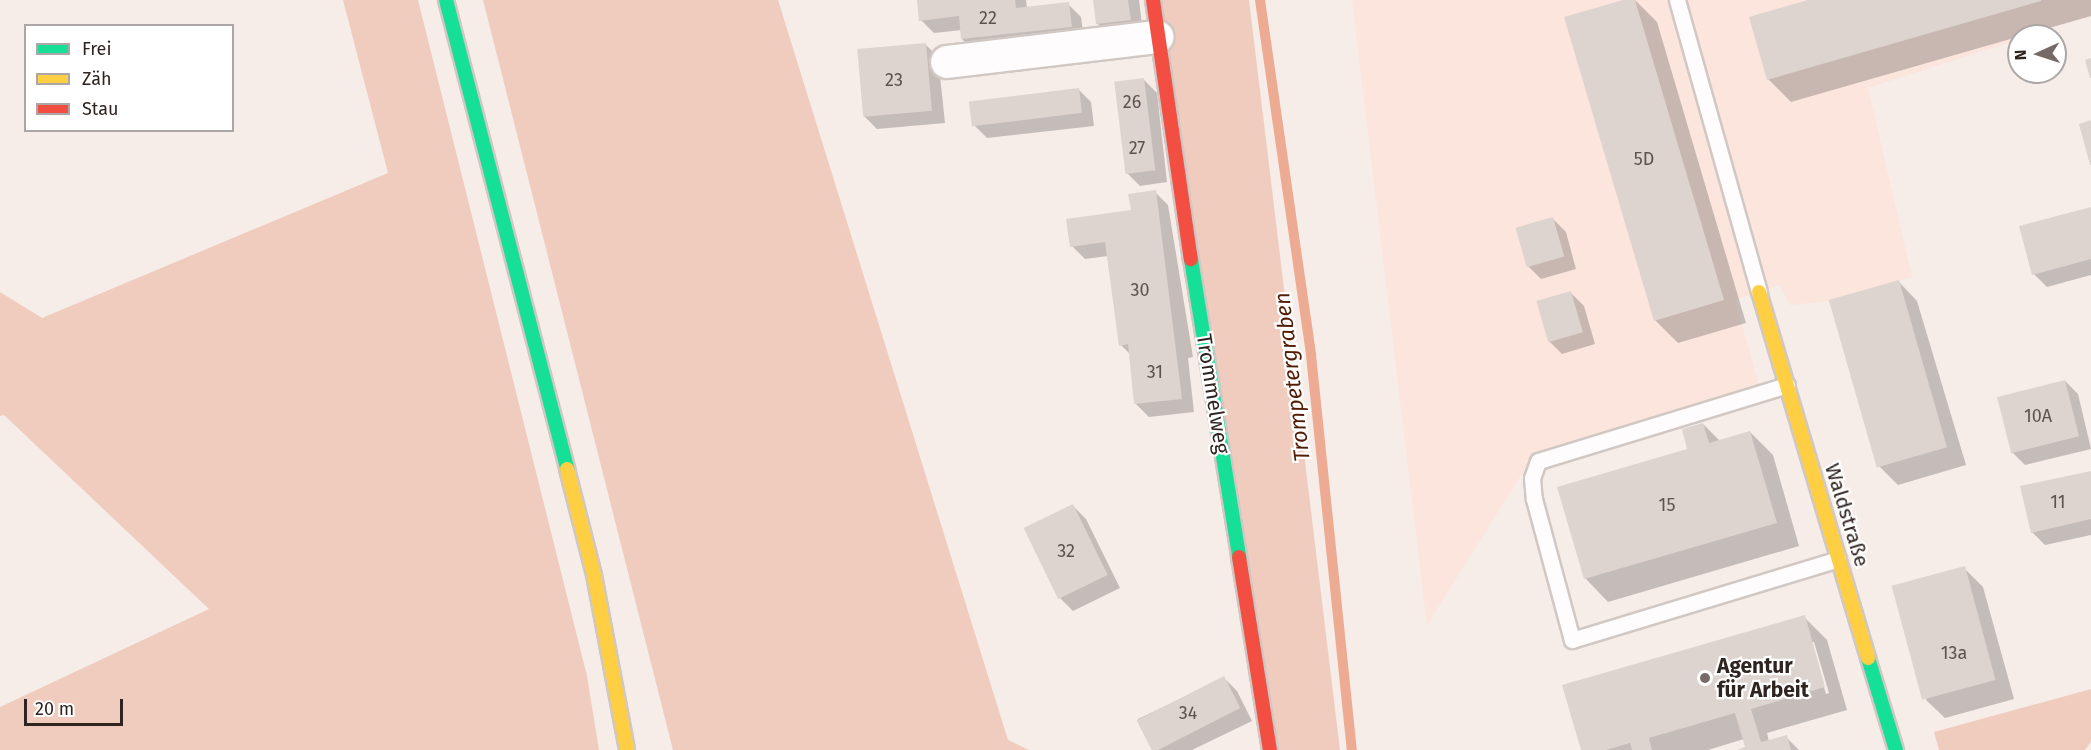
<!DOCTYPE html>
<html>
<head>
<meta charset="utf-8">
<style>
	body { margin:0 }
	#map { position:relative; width:2091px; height:750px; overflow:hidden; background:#f6ece8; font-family:"Fira Sans",sans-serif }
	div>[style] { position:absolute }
	.built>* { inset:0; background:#fbe5dd }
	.green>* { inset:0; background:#f0ccbf }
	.shadow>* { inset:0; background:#0003 }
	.stream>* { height:10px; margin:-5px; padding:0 5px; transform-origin:5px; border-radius:5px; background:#eeab93 }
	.building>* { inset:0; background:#ddd3cf; transform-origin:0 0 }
	.roads { filter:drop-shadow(2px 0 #d1c7c3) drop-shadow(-2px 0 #d1c7c3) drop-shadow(0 2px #d1c7c3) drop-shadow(0 -2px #d1c7c3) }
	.lane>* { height:15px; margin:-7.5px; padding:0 7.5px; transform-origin:7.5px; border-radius:7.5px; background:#fefcfc }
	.street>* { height:32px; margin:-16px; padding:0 16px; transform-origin:16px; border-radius:16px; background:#fefcfc }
	.fast>* { height:14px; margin:-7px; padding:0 7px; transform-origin:7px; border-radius:7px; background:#16e098 }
	.slow>* { height:14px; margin:-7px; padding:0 7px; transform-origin:7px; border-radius:7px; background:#ffcf43 }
	.jam>* { height:14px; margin:-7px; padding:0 7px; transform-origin:7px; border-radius:7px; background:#f24e42 }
	.dots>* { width:16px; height:16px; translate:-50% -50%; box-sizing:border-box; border:3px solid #fff; border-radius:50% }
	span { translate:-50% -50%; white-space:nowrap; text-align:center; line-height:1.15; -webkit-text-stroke:4.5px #fff; paint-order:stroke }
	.number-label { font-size:18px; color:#5d524e }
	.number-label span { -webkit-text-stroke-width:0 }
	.street-label { font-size:21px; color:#2f2420 }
	.poi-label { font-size:21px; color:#2f2420; font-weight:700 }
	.left { translate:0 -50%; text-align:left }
	.water-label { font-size:22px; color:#531c05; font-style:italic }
	.legend { position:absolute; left:24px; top:24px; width:210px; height:108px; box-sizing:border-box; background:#fff; border:2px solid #aca7a6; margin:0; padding:8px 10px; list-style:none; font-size:18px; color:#2f2420 }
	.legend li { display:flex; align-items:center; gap:12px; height:30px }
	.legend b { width:30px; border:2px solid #aca7a6 }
	.north { position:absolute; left:2007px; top:24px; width:60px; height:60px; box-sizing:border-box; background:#fff; border:2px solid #aca7a6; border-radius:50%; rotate:267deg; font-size:16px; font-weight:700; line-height:24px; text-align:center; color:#2f2420 }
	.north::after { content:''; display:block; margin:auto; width:21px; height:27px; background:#756a66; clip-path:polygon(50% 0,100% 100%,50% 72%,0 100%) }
	.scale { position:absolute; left:24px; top:699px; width:99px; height:27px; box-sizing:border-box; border:3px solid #2f2420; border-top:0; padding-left:8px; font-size:18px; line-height:21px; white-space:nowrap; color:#2f2420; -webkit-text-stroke:4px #fff; paint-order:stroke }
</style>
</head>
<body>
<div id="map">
	<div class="built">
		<div style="clip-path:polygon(1352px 0,2091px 0,2091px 16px,2019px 36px,2019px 39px,1868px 88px,1912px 277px,1829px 301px,1790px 305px,1780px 285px,1735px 300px,1760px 389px,1535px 453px,1427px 625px)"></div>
	</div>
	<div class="green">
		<div style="clip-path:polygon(343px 0,418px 0,587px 676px,599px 750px,0 750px,0 707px,209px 609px,4px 415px,0 416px,0 292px,42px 318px,388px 173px)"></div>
		<div style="clip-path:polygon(483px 0,778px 0,1008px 740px,1029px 750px,673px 750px)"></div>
		<div style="clip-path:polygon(1160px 0,1249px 0,1340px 750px,1276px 750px)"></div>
		<div style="clip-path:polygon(2091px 689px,2091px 742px,2085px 750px,1939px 750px,1934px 732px)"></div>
	</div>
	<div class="shadow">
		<div style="clip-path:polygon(918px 0,1026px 0,1027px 8px,1068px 4px,1081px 17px,1084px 40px,975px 52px,962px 39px,962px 30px,934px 33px,921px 20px)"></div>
		<div style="clip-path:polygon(1094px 0,1139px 0,1143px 33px,1110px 36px,1097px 23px)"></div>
		<div style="clip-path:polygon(1629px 0,1635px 0,1657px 22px,1746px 323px,1678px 343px,1655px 320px)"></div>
		<div style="clip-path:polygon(1814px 0,2091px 0,2091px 16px,1791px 102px,1768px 79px)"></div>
		<div style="clip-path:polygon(925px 44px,938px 57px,945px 123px,877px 129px,864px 116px)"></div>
		<div style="clip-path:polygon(1144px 80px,1157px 93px,1167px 182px,1140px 186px,1127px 173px)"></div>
		<div style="clip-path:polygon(1078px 89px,1091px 102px,1094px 126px,987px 138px,974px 125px)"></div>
		<div style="clip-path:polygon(1155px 192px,1168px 205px,1193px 357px,1188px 358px,1194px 412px,1149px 417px,1136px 404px,1131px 355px,1121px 345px,1108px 256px,1085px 259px,1072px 246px,1132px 212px)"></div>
		<div style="clip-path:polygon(2091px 209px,2091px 275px,2047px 287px,2034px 274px)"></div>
		<div style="clip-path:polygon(1553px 219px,1566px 232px,1576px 269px,1541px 279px,1528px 266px)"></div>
		<div style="clip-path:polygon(1899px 282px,1917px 301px,1966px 465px,1898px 485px,1879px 466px)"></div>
		<div style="clip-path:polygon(1571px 293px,1584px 306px,1595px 344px,1562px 354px,1549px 341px)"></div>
		<div style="clip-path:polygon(2065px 381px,2078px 394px,2091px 449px,2025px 465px,2012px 452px)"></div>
		<div style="clip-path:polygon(1703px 424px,1720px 441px,1750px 432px,1773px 455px,1799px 546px,1608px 602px,1585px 578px,1689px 450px)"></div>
		<div style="clip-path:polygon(2091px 472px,2091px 535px,2045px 545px,2032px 532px)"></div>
		<div style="clip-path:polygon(1073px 506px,1086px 519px,1120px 588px,1073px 611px,1060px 598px)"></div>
		<div style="clip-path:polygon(1964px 568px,1983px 587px,2014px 699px,1945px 718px,1926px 700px)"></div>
		<div style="clip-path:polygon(evenodd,1804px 617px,1827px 640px,1847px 710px,1767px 733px,1769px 742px,1786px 737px,1799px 750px,1740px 750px,1746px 748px,1744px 739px,1708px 750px,1583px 750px,1804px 617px,1811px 642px,1814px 642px,1829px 693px,1826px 694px,1811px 642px)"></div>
		<div style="clip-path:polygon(1224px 678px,1237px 691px,1252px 721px,1192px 750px,1153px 750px,1138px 719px)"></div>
	</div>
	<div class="stream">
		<div style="left:1260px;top:0;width:359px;rotate:81.8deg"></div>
		<div style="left:1311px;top:355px;width:397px;rotate:84.1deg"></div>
	</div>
	<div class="building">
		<div style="clip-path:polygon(917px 0,1015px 0,1016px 8px,1069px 2px,1072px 27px,961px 39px,959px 16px,919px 21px)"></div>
		<div style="clip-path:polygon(1093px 0,1128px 0,1131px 20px,1096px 24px)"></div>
		<div style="clip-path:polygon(1623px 0,1635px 0,1724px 300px,1654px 321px,1564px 17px)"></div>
		<div style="clip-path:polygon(1808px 0,2041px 0,2041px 1px,1767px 80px,1749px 17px)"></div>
		<div style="left:926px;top:43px;width:68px;height:69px;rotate:85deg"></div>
		<div style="clip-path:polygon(2091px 58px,2091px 78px,2090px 78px,2085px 60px)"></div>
		<div style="left:1144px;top:78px;width:93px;height:30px;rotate:83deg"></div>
		<div style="left:1079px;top:88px;width:25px;height:111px;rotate:83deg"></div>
		<div style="clip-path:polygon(2091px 120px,2091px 165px,2090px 165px,2079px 124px)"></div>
		<div style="clip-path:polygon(1156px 190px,1182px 399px,1134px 404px,1128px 344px,1119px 346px,1105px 242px,1070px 247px,1066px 219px,1131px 210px,1128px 194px)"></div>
		<div style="clip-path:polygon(2091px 207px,2091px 259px,2032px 275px,2019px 226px)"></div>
		<div style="left:1553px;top:217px;width:41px;height:39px;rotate:74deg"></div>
		<div style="left:1899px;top:280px;width:174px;height:73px;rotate:74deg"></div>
		<div style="left:1571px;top:291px;width:43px;height:36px;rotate:74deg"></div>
		<div style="left:2065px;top:380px;width:58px;height:70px;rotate:76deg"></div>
		<div style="clip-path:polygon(1703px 423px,1709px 443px,1750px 431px,1777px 523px,1584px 579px,1557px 487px,1687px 449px,1682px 429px)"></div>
		<div style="clip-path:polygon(2091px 471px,2091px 519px,2031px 533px,2020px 486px)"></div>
		<div style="left:1073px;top:504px;width:79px;height:55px;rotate:64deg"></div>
		<div style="left:1965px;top:566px;width:118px;height:76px;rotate:75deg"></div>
		<div style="clip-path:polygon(1805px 615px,1825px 687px,1751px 709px,1761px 742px,1787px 735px,1791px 750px,1737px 750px,1745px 747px,1735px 713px,1649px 738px,1652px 750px,1632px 750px,1630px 743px,1606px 750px,1581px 750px,1562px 685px)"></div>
		<div style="left:1224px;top:676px;width:36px;height:98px;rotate:63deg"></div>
	</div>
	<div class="roads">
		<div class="lane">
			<div style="left:1677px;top:0;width:303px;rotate:74.3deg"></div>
			<div style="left:1787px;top:385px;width:260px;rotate:163deg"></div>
			<div style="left:1538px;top:461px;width:18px;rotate:109deg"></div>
			<div style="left:1532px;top:478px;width:21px;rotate:85deg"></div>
			<div style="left:1534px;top:499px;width:146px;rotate:74.9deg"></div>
			<div style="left:1572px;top:640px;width:278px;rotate:-16.9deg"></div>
		</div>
		<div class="street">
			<div style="left:947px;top:62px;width:212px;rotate:-6.8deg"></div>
		</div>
		<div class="fast">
			<div style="left:446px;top:0;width:484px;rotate:75.5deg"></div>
			<div style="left:1191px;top:259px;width:302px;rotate:80.8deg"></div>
			<div style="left:1868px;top:658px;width:96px;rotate:73.1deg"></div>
		</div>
		<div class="slow">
			<div style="left:1759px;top:292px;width:382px;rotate:73.4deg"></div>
			<div style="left:567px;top:469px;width:109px;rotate:75.7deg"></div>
			<div style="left:594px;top:575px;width:178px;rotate:79.3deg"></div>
		</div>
		<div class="jam">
			<div style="left:1153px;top:0;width:262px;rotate:81.7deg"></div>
			<div style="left:1239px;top:557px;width:195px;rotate:80.9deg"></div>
		</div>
	</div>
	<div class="dots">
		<div style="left:1705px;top:678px;background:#756a66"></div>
	</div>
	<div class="number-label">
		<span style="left:988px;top:18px">22</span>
		<span style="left:894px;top:80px">23</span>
		<span style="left:1132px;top:102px">26</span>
		<span style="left:1137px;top:148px">27</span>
		<span style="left:1644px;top:159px">5D</span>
		<span style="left:1140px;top:290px">30</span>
		<span style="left:1155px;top:372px">31</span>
		<span style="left:2038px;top:416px">10A</span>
		<span style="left:2058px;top:502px">11</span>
		<span style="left:1667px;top:505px">15</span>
		<span style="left:1066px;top:551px">32</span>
		<span style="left:1954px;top:653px">13a</span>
		<span style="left:1188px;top:713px">34</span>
	</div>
	<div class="street-label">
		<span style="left:1213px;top:394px;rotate:81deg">Trommelweg</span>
		<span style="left:1847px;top:515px;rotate:73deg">Waldstraße</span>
	</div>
	<div class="poi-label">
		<span class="left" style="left:1717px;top:678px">Agentur<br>für Arbeit</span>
	</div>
	<div class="water-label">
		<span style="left:1292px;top:377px;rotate:-97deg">Trompetergraben</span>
	</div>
	<ul class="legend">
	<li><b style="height:8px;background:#16e098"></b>Frei</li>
	<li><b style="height:8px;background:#ffcf43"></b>Zäh</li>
	<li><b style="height:8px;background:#f24e42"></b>Stau</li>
	</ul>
	<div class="north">N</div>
	<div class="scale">20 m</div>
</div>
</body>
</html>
